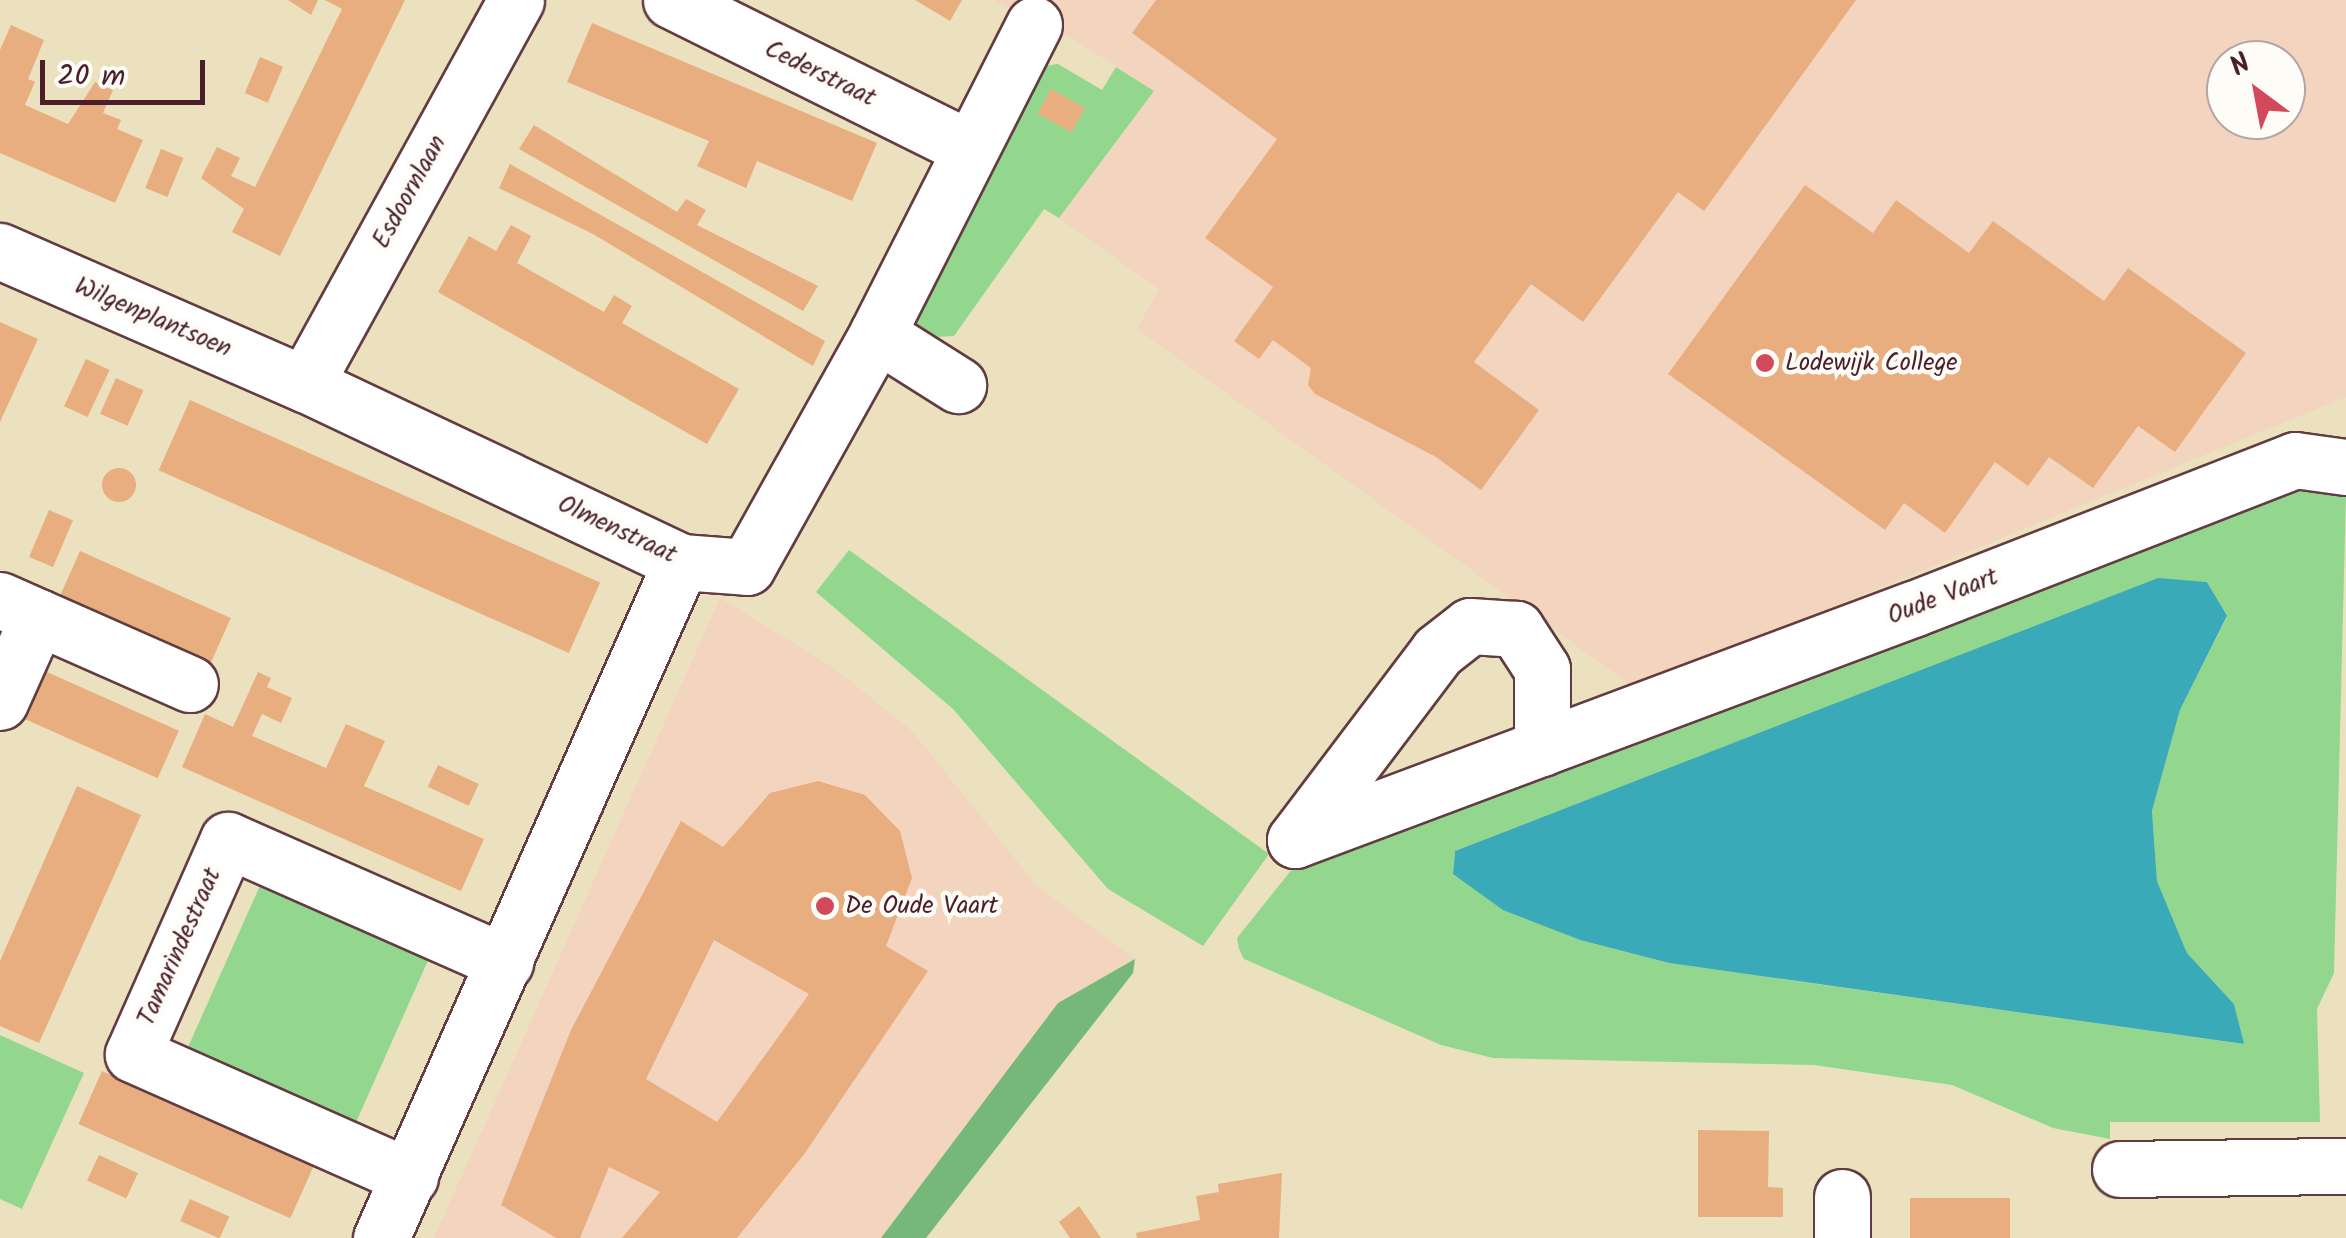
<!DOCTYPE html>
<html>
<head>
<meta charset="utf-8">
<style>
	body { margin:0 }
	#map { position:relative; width:2346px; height:1238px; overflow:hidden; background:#ebe1be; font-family:Kalam,sans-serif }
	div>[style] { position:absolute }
	.built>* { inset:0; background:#f3d4bf }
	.green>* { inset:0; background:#93d78f; transform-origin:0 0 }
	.forest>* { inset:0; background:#76b87a }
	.water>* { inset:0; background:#3aaab8 }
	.building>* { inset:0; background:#e8ae7f; transform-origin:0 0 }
	.round { border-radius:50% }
	.roads { filter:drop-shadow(2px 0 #623c41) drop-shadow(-2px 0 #623c41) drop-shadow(0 2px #623c41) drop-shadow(0 -2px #623c41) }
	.minor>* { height:55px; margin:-27.5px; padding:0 27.5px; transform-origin:27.5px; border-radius:27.5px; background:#fff }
	.dots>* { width:28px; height:28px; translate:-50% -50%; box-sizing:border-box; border:5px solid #fdfcf7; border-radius:50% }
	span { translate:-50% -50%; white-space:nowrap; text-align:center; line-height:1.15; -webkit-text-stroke:9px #fdfcf7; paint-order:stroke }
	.street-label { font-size:25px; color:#4a1f2b }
	.poi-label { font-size:25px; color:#4a1f2b }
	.left { translate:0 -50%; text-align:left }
	.north { position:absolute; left:2206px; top:40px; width:100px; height:100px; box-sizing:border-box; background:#fdfcf7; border:2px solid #b5a4a5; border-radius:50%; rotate:328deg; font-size:28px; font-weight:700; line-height:40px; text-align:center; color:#4a1f2b }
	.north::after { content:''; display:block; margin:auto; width:35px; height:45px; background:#d1495b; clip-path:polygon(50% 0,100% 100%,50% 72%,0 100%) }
	.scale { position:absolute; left:40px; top:60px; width:165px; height:45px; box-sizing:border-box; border:5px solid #4a1f2b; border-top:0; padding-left:12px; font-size:30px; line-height:35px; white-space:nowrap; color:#4a1f2b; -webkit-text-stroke:8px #fdfcf7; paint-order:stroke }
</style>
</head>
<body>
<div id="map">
	<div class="built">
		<div style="clip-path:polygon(evenodd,993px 0,2346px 0,2346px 397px,1635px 688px,1137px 329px,1159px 289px,1059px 218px,1154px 91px,1075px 40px,993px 0,2226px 60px,2286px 60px,2286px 120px,2226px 120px,2226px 60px)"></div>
		<div style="clip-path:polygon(720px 598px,834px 668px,913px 732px,1037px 886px,1135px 959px,1058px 1003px,881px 1238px,434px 1238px)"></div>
	</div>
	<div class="green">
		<div style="clip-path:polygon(1058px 64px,1102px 90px,1116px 67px,1154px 91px,1059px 218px,1044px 209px,954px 336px,934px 337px,910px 324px,1039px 67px)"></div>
		<div style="clip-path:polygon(evenodd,2299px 475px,2329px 480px,2346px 494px,2334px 973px,2317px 1009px,2320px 1122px,2110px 1122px,2110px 1139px,2053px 1128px,1952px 1085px,1814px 1065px,1493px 1058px,1441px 1045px,1244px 959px,1239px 949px,1237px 938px,1301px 858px,2299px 475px,2158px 579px,2207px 582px,2227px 617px,2180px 710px,2152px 811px,2157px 881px,2187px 953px,2234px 1004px,2243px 1044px,1669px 963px,1580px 940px,1504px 910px,1453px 873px,1455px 851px,2158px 579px)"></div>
		<div style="clip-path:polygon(849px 550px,1269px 854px,1203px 946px,1108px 889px,953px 709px,816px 592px)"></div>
		<div style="left:266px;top:872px;width:184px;height:196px;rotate:24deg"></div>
		<div style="clip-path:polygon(0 1035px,84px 1073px,22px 1209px,0 1199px)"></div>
	</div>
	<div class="forest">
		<div style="clip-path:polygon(1135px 959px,1133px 973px,926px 1238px,881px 1238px,1058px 1003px)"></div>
	</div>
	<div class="water">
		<div style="clip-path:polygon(2158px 578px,2207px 582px,2227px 616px,2180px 710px,2152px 811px,2157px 881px,2187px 953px,2234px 1004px,2244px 1044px,1669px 963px,1580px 940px,1503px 910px,1453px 874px,1455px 851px)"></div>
	</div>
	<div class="building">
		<div style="clip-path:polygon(288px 0,318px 0,311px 15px)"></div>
		<div style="clip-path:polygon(325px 0,405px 0,280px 256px,232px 232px,244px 209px,201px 178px,217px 147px,240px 158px,231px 176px,255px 187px,342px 9px)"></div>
		<div style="clip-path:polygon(915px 0,962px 0,950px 21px)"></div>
		<div style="clip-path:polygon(1156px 0,1856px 0,1704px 211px,1678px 192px,1583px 322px,1531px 284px,1474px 362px,1539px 410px,1481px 490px,1436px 457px,1315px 394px,1308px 385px,1311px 368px,1273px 340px,1259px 359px,1234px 341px,1273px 287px,1205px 238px,1277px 139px,1132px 33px)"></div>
		<div style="clip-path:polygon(592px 23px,877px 143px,852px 201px,757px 161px,746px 188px,697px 166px,709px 141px,567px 82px)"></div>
		<div style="clip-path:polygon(11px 25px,44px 40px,28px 79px,35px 82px,25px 105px,68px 124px,95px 82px,113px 90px,103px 113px,121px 120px,117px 129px,143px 140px,115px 203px,0 153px,0 50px)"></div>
		<div style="left:260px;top:57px;width:25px;height:39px;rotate:23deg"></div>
		<div style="left:1051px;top:89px;width:39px;height:28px;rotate:29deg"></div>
		<div style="clip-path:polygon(534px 125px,677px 212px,686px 199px,706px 210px,697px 225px,818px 286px,803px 311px,519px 149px)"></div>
		<div style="left:161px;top:149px;width:24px;height:42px;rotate:22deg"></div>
		<div style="clip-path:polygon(510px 164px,825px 341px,813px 366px,593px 234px,499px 188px)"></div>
		<div style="clip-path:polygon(1805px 185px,1873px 233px,1896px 200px,1969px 253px,1993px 221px,2104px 301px,2128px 268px,2246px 353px,2175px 452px,2138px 426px,2093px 488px,2049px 457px,2028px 486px,1995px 462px,1945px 533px,1904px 503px,1885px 530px,1668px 374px)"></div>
		<div style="clip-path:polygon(511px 225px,531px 236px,517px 263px,604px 312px,614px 295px,632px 306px,622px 323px,739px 389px,707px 444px,438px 292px,469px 236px,496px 251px)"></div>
		<div style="clip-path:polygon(0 322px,38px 339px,0 422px)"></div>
		<div style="left:86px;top:359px;width:26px;height:52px;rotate:25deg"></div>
		<div style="left:116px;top:378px;width:30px;height:39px;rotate:24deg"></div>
		<div style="left:190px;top:400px;width:449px;height:77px;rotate:24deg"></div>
		<div class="round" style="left:102px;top:468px;width:34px;height:34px"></div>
		<div style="left:49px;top:510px;width:26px;height:51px;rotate:23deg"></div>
		<div style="left:80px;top:551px;width:165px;height:53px;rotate:24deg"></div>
		<div style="left:29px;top:664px;width:164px;height:52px;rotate:24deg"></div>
		<div style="clip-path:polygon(258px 672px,271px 678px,267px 687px,292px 698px,281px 723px,262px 714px,252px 736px,326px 768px,346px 724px,385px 741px,364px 786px,484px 839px,461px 891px,182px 767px,205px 714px,233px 727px)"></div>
		<div style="left:438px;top:765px;width:45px;height:24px;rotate:25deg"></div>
		<div style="clip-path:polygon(evenodd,818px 781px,865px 795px,900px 831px,912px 878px,886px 946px,928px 971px,805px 1153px,737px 1238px,622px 1238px,660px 1192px,609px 1167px,580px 1238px,556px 1238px,501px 1205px,571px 1030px,681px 821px,723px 847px,770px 793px,818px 781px,714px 940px,809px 994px,717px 1122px,646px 1079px,714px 940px)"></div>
		<div style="clip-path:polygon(77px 786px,141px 815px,39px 1043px,0 1026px,0 961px)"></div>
		<div style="left:102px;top:1071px;width:232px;height:58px;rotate:24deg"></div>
		<div style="clip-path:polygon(1698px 1130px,1769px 1131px,1768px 1187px,1783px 1188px,1783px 1217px,1698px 1217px)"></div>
		<div style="left:99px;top:1155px;width:43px;height:28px;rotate:25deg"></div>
		<div style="clip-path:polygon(1282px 1173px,1279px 1238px,1137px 1238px,1136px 1233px,1200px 1220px,1196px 1196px,1219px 1192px,1218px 1184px)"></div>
		<div style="left:1910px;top:1198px;width:100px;height:40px"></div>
		<div style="left:190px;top:1199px;width:43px;height:24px;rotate:24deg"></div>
		<div style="clip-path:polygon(1079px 1206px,1093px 1226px,1101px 1238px,1070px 1238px,1059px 1222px)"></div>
	</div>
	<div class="roads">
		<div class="minor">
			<div style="left:671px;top:0;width:333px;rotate:26.4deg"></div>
			<div style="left:0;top:251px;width:333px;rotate:23.6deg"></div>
			<div style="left:305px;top:384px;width:416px;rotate:25.3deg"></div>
			<div style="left:681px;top:562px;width:66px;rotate:4.3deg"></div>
			<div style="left:747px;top:567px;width:267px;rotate:-60.8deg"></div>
			<div style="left:877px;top:334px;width:347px;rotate:-63.1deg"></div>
			<div style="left:877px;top:334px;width:96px;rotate:32.2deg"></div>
			<div style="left:305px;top:384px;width:438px;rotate:-61.2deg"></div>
			<div style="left:0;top:600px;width:42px;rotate:24.1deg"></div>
			<div style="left:38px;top:617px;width:93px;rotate:114.1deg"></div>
			<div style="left:38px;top:617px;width:166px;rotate:23.8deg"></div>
			<div style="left:1542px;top:748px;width:79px;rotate:-90deg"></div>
			<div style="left:1542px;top:669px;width:48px;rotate:-123deg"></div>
			<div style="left:1516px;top:629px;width:46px;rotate:-176.3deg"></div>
			<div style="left:1470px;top:626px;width:41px;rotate:142deg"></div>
			<div style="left:1438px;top:651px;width:237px;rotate:127.1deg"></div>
			<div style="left:1295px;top:840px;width:660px;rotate:-20.5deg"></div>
			<div style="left:1913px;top:609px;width:410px;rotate:-21.3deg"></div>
			<div style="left:2295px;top:460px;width:51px;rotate:7.8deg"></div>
			<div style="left:2120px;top:1169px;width:226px;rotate:-0.8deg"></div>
			<div style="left:410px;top:1177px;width:303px;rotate:-156.1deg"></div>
			<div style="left:133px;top:1054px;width:234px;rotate:-66.1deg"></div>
			<div style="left:228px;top:840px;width:303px;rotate:23.8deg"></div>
			<div style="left:1842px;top:1197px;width:41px;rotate:90deg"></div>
			<div style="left:381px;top:1238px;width:740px;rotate:-66.07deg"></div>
		</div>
	</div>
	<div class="dots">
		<div style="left:1765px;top:363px;background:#d1495b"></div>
		<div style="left:825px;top:906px;background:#d1495b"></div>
	</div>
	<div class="street-label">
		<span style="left:820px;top:74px;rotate:26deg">Cederstraat</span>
		<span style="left:410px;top:192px;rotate:-61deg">Esdoornlaan</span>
		<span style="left:153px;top:318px;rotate:23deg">Wilgenplantsoen</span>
		<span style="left:617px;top:530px;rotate:25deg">Olmenstraat</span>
		<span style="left:1943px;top:597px;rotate:-21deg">Oude Vaart</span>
		<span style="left:180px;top:947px;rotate:-66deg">Tamarindestraat</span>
	</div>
	<div class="poi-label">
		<span class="left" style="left:1785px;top:363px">Lodewijk College</span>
		<span class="left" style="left:845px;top:906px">De Oude Vaart</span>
	</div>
	<div class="north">N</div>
	<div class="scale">20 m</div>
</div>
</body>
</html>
